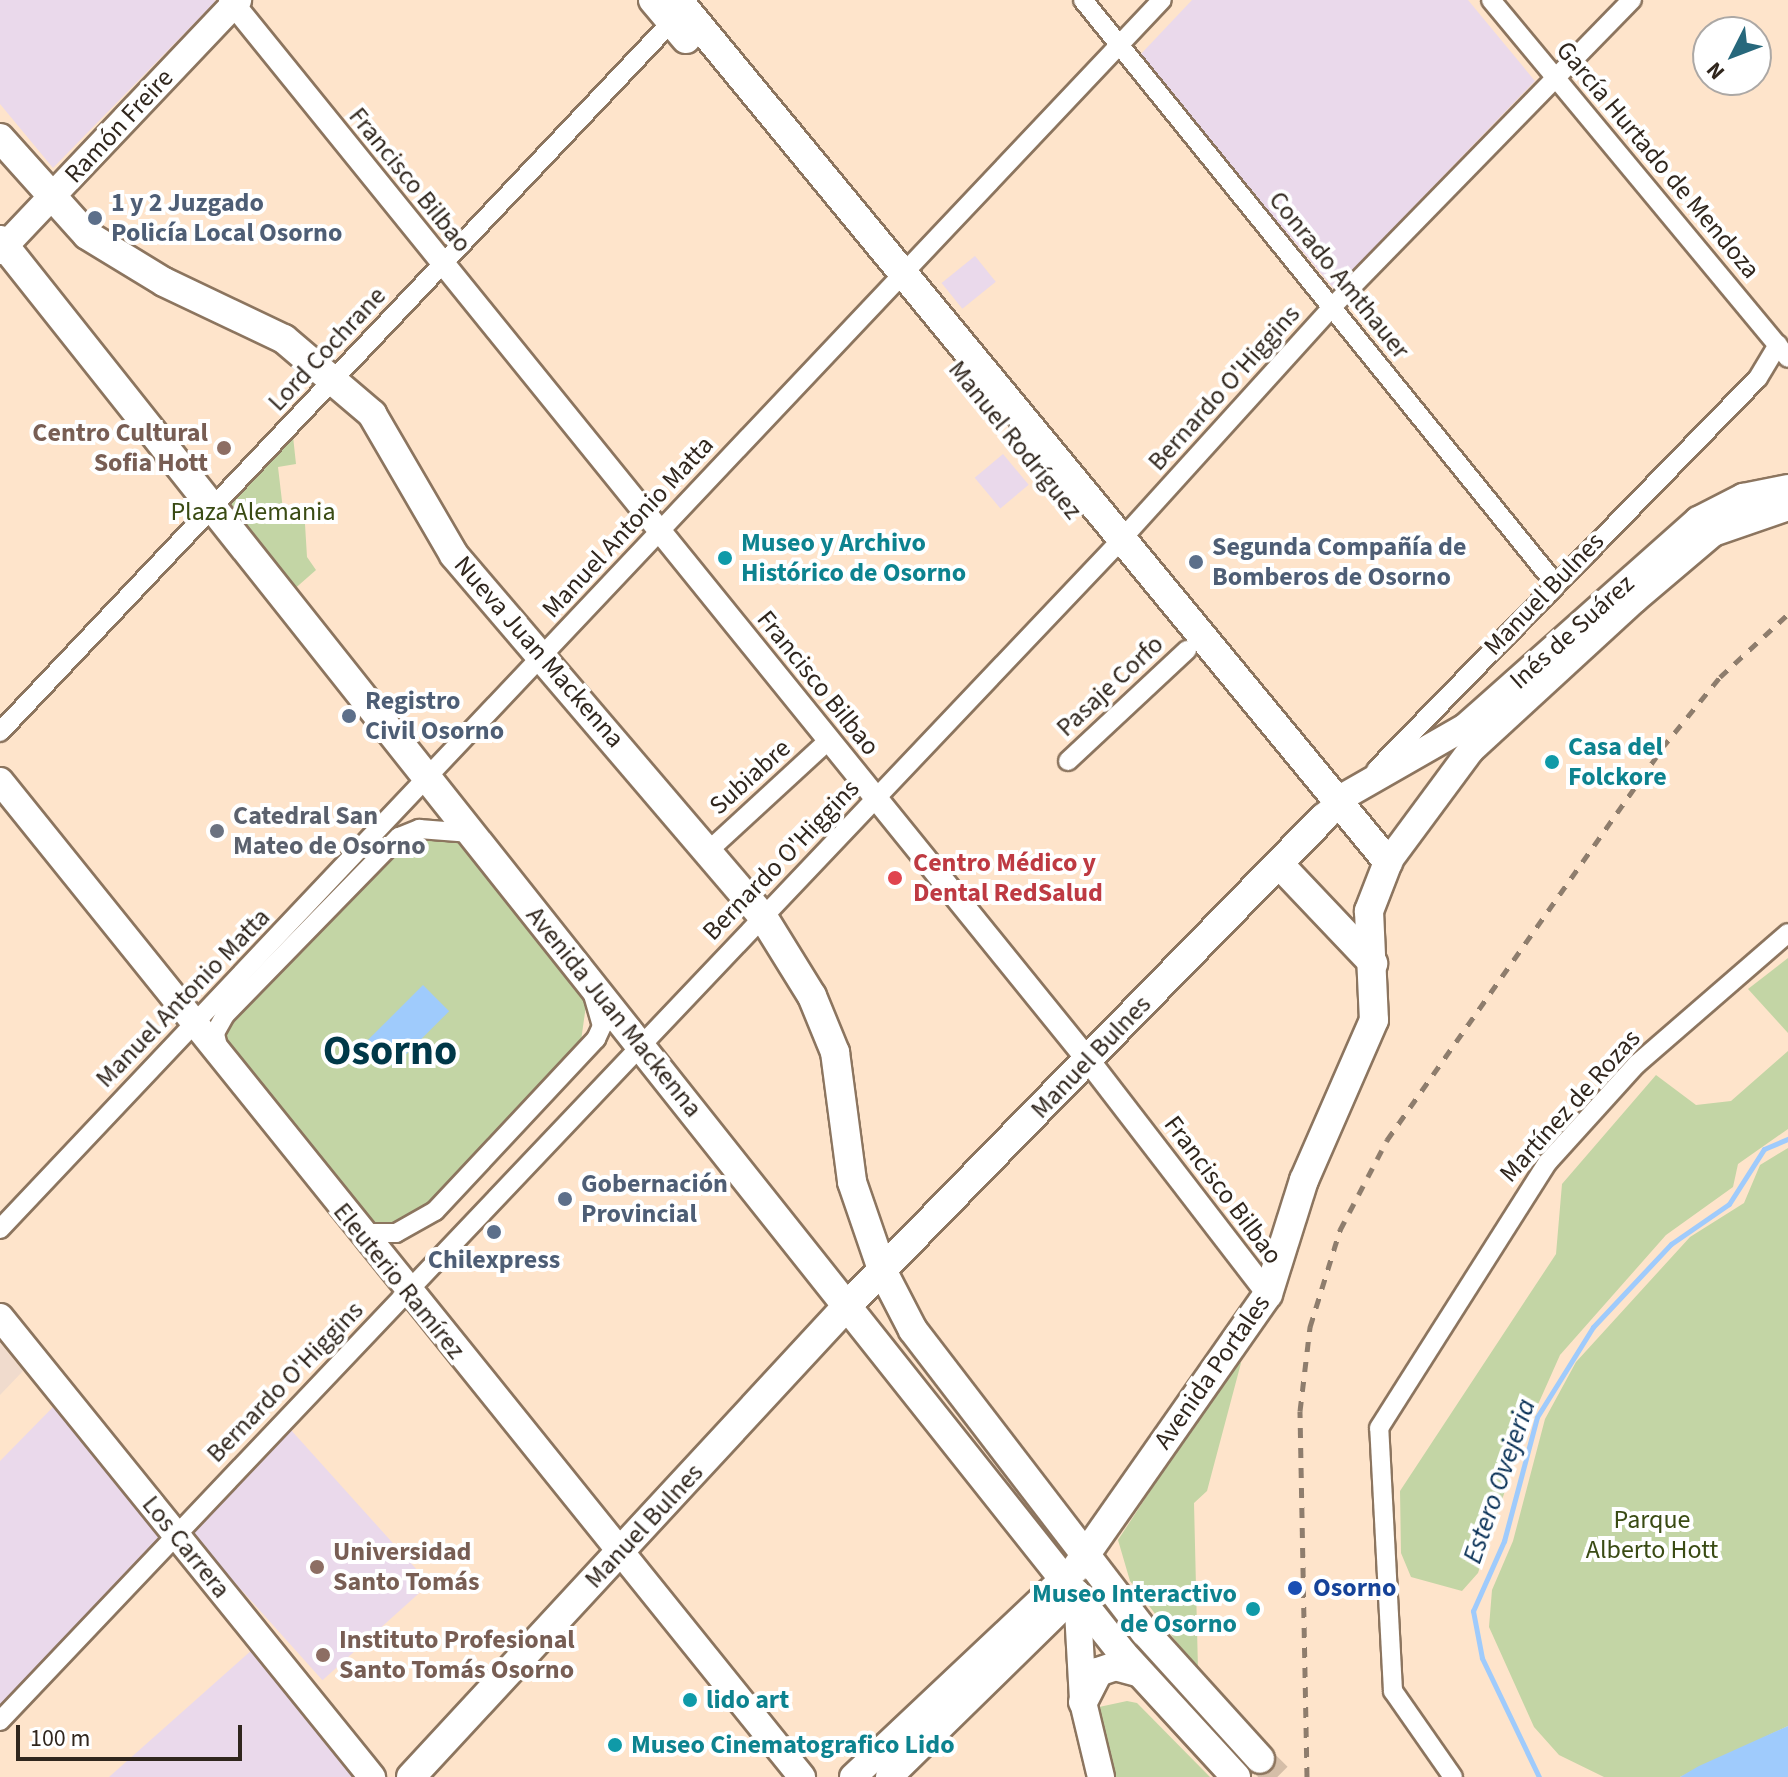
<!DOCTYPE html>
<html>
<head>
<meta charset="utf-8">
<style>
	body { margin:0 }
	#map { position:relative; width:1788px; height:1777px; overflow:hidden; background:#fee4cb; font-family:"Source Sans 3",sans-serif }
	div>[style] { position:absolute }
	.commercial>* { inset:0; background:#f0dbcd }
	.education>* { inset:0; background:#ead9eb; transform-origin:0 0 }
	.green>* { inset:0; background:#c3d5a5 }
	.water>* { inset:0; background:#9fcbfc; transform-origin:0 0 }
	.stream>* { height:5px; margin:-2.5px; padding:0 2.5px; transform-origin:2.5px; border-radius:2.5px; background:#9fcbfc }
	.primary-tunnel>* { height:28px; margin-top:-14px; transform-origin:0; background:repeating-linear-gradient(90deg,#d5bea8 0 28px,transparent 0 42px) }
	.roads { filter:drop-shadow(2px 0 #8c755f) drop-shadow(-2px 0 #8c755f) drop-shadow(0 2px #8c755f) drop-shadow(0 -2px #8c755f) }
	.minor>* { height:18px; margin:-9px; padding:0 9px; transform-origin:9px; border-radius:9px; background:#fff }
	.tertiary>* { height:22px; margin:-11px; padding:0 11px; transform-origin:11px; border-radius:11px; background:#fff }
	.secondary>* { height:26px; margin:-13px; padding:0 13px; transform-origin:13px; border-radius:13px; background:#fff }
	.primary>* { height:28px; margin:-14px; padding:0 14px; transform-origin:14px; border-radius:14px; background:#fff }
	.rail>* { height:5px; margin-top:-2.5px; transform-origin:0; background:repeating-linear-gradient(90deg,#8e7d6d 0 10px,transparent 0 20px) }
	.dots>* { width:22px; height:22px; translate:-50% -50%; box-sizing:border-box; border:4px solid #fff; border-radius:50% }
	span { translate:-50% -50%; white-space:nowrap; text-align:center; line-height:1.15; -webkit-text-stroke:8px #fff; paint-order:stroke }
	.street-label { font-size:26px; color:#30261d }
	.service-label { font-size:26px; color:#4e5e75; font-weight:700 }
	.left { translate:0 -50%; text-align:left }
	.education-label { font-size:26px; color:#785e54; font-weight:700 }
	.right { translate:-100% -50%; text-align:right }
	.park-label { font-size:26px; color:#3a4b14 }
	.culture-label { font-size:26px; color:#0d838f; font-weight:700 }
	.worship-label { font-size:26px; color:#5b616d; font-weight:700 }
	.health-label { font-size:26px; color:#be3a42; font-weight:700 }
	.transit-label { font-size:26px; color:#164399; font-weight:700 }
	.water-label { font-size:28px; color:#093157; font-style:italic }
	.town-label { font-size:42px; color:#003848; font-weight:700 }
	.north { position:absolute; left:1692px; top:16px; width:80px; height:80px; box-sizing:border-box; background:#fff; border:2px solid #aca8a5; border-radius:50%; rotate:228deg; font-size:22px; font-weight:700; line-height:32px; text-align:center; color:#30261d }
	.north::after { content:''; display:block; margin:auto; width:28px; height:36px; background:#27687c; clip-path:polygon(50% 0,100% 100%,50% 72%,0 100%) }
	.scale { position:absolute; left:16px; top:1725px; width:226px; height:36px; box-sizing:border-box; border:4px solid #30261d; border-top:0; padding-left:10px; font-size:24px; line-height:28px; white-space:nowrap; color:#30261d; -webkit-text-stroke:6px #fff; paint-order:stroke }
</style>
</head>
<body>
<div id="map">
	<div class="commercial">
		<div style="clip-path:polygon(0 1343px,23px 1371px,0 1395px)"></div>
	</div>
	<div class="education">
		<div style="clip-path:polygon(0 0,214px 0,216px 1px,53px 168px,0 104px)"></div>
		<div style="clip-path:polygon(1192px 0,1468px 0,1535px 81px,1334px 289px,1139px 56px)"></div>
		<div style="left:975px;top:256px;width:33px;height:43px;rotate:51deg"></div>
		<div style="left:1003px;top:454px;width:40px;height:37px;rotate:50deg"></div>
		<div style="clip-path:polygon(56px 1404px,165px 1535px,0 1712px,0 1461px)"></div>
		<div style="left:291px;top:1430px;width:207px;height:144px;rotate:48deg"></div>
		<div style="clip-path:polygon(253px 1649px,355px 1777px,109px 1777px)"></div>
	</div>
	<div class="green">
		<div style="clip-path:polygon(292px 427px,296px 464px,278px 467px,284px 518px,305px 524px,307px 557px,316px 570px,283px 599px,213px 509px)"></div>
		<div style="clip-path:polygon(464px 838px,588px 991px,580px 1048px,422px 1216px,376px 1228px,220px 1044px,227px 1022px,405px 839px)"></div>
		<div style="clip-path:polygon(1788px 958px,1788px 1033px,1748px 989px)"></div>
		<div style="clip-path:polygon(1788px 1051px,1788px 1129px,1738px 1164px,1733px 1187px,1666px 1235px,1560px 1355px,1520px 1445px,1478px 1573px,1462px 1591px,1411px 1577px,1401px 1553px,1400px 1491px,1556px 1254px,1562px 1184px,1656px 1075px,1696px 1105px,1731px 1101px)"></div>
		<div style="clip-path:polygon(1788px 1148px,1788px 1726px,1680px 1777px,1604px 1777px,1559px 1755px,1534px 1727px,1489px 1627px,1492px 1590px,1513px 1541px,1545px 1419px,1576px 1362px,1690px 1237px,1744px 1203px,1760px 1165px)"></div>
		<div style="clip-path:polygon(1236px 1360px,1241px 1363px,1207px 1491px,1194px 1503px,1198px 1670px,1130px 1581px,1118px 1540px)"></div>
		<div style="clip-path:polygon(1127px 1701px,1137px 1703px,1210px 1777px,1116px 1777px,1099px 1707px)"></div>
	</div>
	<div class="water">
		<div style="left:423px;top:985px;width:37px;height:79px;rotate:45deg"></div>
		<div style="clip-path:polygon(1788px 1726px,1788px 1777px,1680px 1777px,1699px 1766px)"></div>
	</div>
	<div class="stream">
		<div style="left:1539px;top:1777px;width:132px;rotate:-115.6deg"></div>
		<div style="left:1482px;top:1658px;width:48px;rotate:-100.8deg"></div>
		<div style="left:1473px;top:1611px;width:77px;rotate:-66.1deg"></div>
		<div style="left:1504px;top:1541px;width:128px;rotate:-75.1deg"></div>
		<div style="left:1537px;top:1417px;width:106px;rotate:-58.1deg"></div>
		<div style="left:1593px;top:1327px;width:114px;rotate:-46.8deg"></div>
		<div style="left:1671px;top:1244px;width:70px;rotate:-34.6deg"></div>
		<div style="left:1729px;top:1204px;width:65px;rotate:-57.5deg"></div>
		<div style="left:1764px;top:1149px;width:26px;rotate:-23deg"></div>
	</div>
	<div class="primary-tunnel">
		<div style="left:1260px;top:1759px;width:25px;rotate:45deg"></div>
	</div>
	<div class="roads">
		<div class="minor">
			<div style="left:1083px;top:0;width:749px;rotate:51.02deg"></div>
			<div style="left:1491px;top:0;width:465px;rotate:50.3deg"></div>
			<div style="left:0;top:732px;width:985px;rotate:-46.6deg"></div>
			<div style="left:1068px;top:761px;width:163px;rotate:-43deg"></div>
			<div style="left:1376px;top:770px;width:547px;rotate:-45.74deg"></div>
			<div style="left:1758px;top:378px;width:39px;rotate:-59deg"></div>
			<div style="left:706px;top:853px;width:167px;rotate:-42.6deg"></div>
			<div style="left:219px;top:1051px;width:18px;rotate:-103deg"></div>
			<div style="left:215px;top:1033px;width:21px;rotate:-61deg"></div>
			<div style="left:225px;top:1015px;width:249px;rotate:-45.7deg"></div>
			<div style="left:399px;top:837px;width:22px;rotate:-22deg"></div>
			<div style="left:419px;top:829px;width:52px;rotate:4.4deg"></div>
			<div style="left:0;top:1229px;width:1691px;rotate:-46.61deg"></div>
			<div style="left:362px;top:1233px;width:34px"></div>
			<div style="left:396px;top:1233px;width:45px;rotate:-29.4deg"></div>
			<div style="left:435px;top:1211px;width:236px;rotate:-46.9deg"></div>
			<div style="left:596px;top:1039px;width:14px;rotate:-65deg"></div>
			<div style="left:602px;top:1026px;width:33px;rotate:-106deg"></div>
			<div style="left:0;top:1721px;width:1627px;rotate:-46.49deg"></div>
			<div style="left:1120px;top:541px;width:314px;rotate:-47.8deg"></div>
			<div style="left:1331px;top:308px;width:431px;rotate:-45.7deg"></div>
			<div style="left:1453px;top:1777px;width:105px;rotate:-124.9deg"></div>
			<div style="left:1393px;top:1691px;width:263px;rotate:-93deg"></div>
			<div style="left:1379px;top:1428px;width:315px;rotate:-57.6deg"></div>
			<div style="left:1548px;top:1162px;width:132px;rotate:-47.8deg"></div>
			<div style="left:1637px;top:1064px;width:200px;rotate:-40.9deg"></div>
		</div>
		<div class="tertiary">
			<div style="left:230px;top:0;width:1364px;rotate:51.01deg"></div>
			<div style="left:1088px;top:1060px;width:295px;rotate:52.4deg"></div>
		</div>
		<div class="secondary">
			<div style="left:0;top:251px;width:346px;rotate:-46.5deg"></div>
			<div style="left:0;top:781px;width:1279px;rotate:51.16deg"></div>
			<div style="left:1325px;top:817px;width:25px;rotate:-50deg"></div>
			<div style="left:1341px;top:798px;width:143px;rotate:-29.8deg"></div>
			<div style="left:1465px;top:727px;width:312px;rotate:-41.6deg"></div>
			<div style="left:1698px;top:520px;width:51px;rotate:-27.1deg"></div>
			<div style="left:1743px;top:497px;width:46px;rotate:-11.3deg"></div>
			<div style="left:1388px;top:862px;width:139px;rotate:-53.5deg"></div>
			<div style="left:1471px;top:750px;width:222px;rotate:-42.6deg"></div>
			<div style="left:1634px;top:600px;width:104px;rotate:-40.3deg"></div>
			<div style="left:1713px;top:533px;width:79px;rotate:-19.1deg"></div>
			<div style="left:0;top:1317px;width:592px;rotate:51.04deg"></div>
			<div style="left:1077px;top:1593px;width:109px;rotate:86.8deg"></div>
			<div style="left:1083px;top:1702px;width:77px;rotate:76.5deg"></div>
			<div style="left:853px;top:1777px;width:293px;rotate:-43.3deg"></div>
			<div style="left:889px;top:1777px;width:263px;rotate:-44.4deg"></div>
		</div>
		<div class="primary">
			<div style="left:653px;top:0;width:51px;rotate:49.8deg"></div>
			<div style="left:678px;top:0;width:1117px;rotate:50.52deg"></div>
			<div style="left:1388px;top:862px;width:53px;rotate:111.2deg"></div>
			<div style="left:1369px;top:911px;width:109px;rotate:87.4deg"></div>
			<div style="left:1374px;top:1020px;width:175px;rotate:113.6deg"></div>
			<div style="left:1304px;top:1180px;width:120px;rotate:107.5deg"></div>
			<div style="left:1268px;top:1294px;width:335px;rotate:125deg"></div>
			<div style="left:0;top:138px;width:130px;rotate:48.1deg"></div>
			<div style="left:87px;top:235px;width:90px;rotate:31.4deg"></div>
			<div style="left:164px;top:282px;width:133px;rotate:25.4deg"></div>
			<div style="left:284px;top:339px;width:116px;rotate:40.4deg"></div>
			<div style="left:372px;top:414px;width:163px;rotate:59.8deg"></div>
			<div style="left:454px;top:555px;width:476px;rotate:49.5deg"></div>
			<div style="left:763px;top:917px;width:93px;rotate:58.2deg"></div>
			<div style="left:812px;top:996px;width:61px;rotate:67.7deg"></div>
			<div style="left:835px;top:1052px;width:131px;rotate:82.5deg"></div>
			<div style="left:852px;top:1182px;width:95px;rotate:71deg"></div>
			<div style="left:883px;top:1272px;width:65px;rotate:62.7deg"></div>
			<div style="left:913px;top:1330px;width:381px;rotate:52.5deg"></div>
			<div style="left:1145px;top:1632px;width:171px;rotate:47.8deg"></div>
			<div style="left:0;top:240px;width:1806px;rotate:51.54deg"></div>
			<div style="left:1123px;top:1654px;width:167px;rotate:47.4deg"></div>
			<div style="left:1279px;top:864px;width:137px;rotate:46.5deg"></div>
			<div style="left:1083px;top:1702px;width:34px;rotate:-63deg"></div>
			<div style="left:1098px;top:1672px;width:18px;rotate:-19deg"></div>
			<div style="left:1115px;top:1666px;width:23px;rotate:15deg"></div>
			<div style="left:411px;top:1777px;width:642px;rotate:-47.21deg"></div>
			<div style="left:847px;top:1306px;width:683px;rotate:-45.71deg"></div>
		</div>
	</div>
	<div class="rail">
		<div style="left:1307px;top:1777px;width:366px;rotate:-91.1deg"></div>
		<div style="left:1300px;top:1411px;width:85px;rotate:-83.2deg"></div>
		<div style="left:1310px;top:1327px;width:102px;rotate:-72.8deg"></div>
		<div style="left:1340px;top:1230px;width:102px;rotate:-62.4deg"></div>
		<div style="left:1387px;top:1140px;width:479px;rotate:-54.9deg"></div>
		<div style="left:1662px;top:748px;width:92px;rotate:-50.8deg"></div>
		<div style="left:1720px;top:677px;width:93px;rotate:-42.8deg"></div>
	</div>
	<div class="dots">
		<div style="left:95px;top:218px;background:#5c6f8a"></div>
		<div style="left:224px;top:448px;background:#8d6e63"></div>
		<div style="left:725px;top:558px;background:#0f9aa8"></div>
		<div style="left:1196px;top:562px;background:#5c6f8a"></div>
		<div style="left:349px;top:716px;background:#5c6f8a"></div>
		<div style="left:1552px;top:762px;background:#0f9aa8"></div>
		<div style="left:217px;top:831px;background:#6b7280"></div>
		<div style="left:895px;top:878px;background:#e0444e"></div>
		<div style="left:565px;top:1199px;background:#5c6f8a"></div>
		<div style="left:494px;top:1232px;background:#5c6f8a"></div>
		<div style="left:317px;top:1567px;background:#8d6e63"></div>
		<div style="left:1295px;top:1588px;background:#1a4fb4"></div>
		<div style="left:1253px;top:1609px;background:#0f9aa8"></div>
		<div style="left:323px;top:1655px;background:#8d6e63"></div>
		<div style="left:690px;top:1700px;background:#0f9aa8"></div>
		<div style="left:615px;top:1745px;background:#0f9aa8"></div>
	</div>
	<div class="street-label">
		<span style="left:119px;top:126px;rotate:-47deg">Ramón Freire</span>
		<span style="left:1658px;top:160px;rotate:50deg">García Hurtado de Mendoza</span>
		<span style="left:410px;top:180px;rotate:51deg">Francisco Bilbao</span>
		<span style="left:1339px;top:275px;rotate:51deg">Conrado Amthauer</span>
		<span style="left:327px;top:349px;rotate:-47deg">Lord Cochrane</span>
		<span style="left:1224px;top:388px;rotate:-48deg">Bernardo O'Higgins</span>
		<span style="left:1015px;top:440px;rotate:51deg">Manuel Rodríguez</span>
		<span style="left:628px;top:527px;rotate:-47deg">Manuel Antonio Matta</span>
		<span style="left:1544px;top:594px;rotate:-46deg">Manuel Bulnes</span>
		<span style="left:1572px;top:632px;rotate:-42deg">Inés de Suárez</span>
		<span style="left:539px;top:652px;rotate:49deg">Nueva Juan Mackenna</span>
		<span style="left:818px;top:683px;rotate:51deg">Francisco Bilbao</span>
		<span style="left:1110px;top:686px;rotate:-43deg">Pasaje Corfo</span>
		<span style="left:750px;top:777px;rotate:-42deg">Subiabre</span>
		<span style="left:781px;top:860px;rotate:-46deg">Bernardo O'Higgins</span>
		<span style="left:183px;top:998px;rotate:-46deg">Manuel Antonio Matta</span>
		<span style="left:614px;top:1012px;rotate:51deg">Avenida Juan Mackenna</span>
		<span style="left:1091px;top:1057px;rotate:-46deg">Manuel Bulnes</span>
		<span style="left:1570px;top:1106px;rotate:-48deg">Martínez de Rozas</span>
		<span style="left:1223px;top:1190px;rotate:53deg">Francisco Bilbao</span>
		<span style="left:399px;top:1281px;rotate:51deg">Eleuterio Ramírez</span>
		<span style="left:1212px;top:1372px;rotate:-55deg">Avenida Portales</span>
		<span style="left:285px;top:1382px;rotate:-46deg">Bernardo O'Higgins</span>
		<span style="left:644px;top:1526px;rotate:-47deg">Manuel Bulnes</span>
		<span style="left:186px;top:1547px;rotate:51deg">Los Carrera</span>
	</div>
	<div class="service-label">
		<span class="left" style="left:111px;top:218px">1 y 2 Juzgado<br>Policía Local Osorno</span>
		<span class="left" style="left:1212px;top:562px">Segunda Compañía de<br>Bomberos de Osorno</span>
		<span class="left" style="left:365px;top:716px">Registro<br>Civil Osorno</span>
		<span class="left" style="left:581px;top:1199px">Gobernación<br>Provincial</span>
		<span style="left:494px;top:1260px">Chilexpress</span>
	</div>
	<div class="education-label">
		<span class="right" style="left:208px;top:448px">Centro Cultural<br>Sofia Hott</span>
		<span class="left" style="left:333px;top:1567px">Universidad<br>Santo Tomás</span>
		<span class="left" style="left:339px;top:1655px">Instituto Profesional<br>Santo Tomás Osorno</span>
	</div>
	<div class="park-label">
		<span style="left:253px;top:512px">Plaza Alemania</span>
		<span style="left:1652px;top:1535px">Parque<br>Alberto Hott</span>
	</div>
	<div class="culture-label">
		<span class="left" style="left:741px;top:558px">Museo y Archivo<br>Histórico de Osorno</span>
		<span class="left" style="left:1568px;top:762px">Casa del<br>Folckore</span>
		<span class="right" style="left:1237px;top:1609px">Museo Interactivo<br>de Osorno</span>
		<span class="left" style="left:706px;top:1700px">lido art</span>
		<span class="left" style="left:631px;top:1745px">Museo Cinematografico Lido</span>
	</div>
	<div class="worship-label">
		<span class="left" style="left:233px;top:831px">Catedral San<br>Mateo de Osorno</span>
	</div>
	<div class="health-label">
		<span class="left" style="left:913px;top:878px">Centro Médico y<br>Dental RedSalud</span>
	</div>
	<div class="transit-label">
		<span class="left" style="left:1313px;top:1588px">Osorno</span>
	</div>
	<div class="water-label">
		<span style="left:1499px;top:1481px;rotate:-71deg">Estero Ovejeria</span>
	</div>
	<div class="town-label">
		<span style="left:390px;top:1051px">Osorno</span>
	</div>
	<div class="north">N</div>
	<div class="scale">100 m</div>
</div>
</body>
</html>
